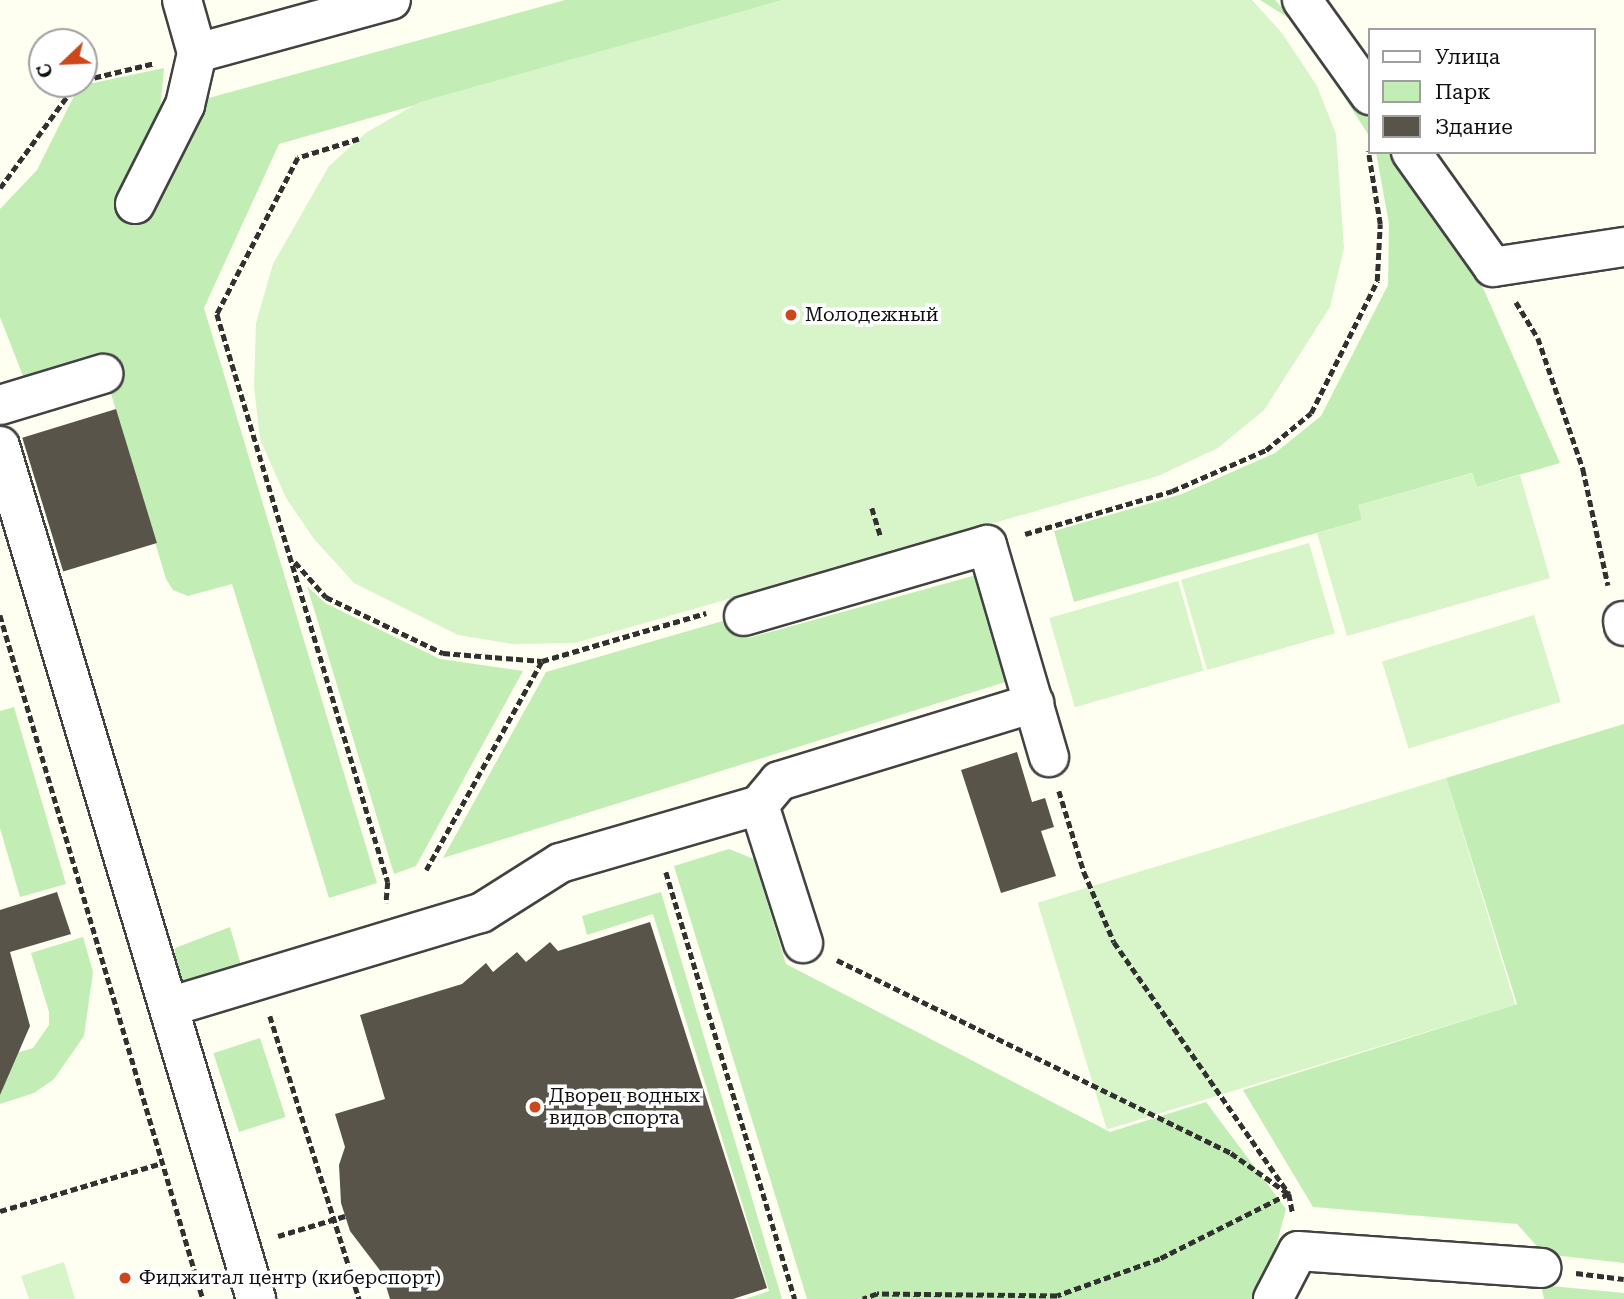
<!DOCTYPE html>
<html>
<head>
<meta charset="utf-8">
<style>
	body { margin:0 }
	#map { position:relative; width:1624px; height:1299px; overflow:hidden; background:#fefff1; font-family:"Roboto Serif",serif }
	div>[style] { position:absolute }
	.green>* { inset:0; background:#c2eeb6; transform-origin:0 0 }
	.pitch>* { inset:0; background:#d8f4c9; transform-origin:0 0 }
	.building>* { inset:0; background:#59544a; transform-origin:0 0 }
	.path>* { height:4.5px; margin-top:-2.25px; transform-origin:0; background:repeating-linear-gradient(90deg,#313131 0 7px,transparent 0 10.5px) }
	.roads { filter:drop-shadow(2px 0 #424242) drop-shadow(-2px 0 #424242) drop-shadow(0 2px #424242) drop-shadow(0 -2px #424242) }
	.minor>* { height:38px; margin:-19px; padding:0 19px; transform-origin:19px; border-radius:19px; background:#fff }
	.dots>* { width:19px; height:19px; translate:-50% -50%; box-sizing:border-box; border:4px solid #fff; border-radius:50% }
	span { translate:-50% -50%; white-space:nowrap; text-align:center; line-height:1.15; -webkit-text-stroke:7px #fff; paint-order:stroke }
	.poi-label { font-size:19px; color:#0f0f0f }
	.left { translate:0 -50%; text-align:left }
	.legend { position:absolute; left:1368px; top:28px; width:228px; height:126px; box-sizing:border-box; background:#fff; border:2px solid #9f9f9f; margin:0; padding:9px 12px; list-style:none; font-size:21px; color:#0f0f0f }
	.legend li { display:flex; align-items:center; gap:14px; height:35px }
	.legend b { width:35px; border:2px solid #9f9f9f }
	.north { position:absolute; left:28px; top:28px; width:70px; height:70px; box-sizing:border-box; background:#fff; border:2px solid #9f9f9f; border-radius:50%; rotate:247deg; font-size:19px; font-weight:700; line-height:28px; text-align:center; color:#0f0f0f }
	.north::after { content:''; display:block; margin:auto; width:24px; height:32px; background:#cc471a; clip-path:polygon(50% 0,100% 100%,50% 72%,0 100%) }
</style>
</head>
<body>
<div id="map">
	<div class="green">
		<div style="clip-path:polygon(565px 0,783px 0,279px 144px,204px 308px,377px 883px,329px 898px,232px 584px,188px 596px,173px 590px,166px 579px,99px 353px,23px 376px,0 317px,0 209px,37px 170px,79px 86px,164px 68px,158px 132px,114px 204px,146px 223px,205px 99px)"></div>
		<div style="clip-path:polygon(1260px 0,1275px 0,1295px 22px,1370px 113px,1370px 137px,1295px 22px)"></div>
		<div style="clip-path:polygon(1376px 152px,1396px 152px,1484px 290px,1560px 463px,1477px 487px,1472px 473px,1359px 505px,1362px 520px,1074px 602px,1054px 531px,1182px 494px,1275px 453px,1321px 416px,1388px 285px,1389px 224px)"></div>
		<div style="clip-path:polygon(987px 572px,1018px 678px,443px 858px,546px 672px,740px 616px,748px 638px)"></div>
		<div style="clip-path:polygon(307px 586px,325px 603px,440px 659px,523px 671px,416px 866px,394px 874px)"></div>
		<div style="clip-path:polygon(14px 707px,66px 884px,20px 897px,0 828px,0 711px)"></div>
		<div style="clip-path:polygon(1624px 724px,1624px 1263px,1544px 1254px,1517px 1224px,1313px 1207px,1243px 1090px,1517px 1004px,1446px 778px)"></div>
		<div style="clip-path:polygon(729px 849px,754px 859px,786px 964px,1110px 1132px,1206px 1102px,1286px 1209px,1262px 1299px,807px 1299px,674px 866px)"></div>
		<div style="clip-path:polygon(661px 892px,782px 1299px,745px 1299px,769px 1291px,653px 914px,587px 935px,582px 916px)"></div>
		<div style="clip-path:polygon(230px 927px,244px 975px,183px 981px,173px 970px,175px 948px)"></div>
		<div style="clip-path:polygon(83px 937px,93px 972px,84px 1036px,54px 1079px,34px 1093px,0 1104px,0 1058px,33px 1048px,49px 1025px,49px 1012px,31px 953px)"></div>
		<div style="left:260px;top:1038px;width:83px;height:49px;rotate:72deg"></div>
		<div style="clip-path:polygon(1541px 1285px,1624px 1293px,1624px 1299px,1544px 1299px)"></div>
	</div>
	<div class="pitch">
		<div style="clip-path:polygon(783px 0,1252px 0,1282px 33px,1317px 86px,1336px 134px,1344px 248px,1330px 307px,1264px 410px,1218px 448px,1158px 476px,575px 643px,513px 644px,458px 635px,354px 583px,314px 539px,286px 498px,260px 439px,254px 387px,256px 323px,273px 264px,329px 166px,367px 132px,420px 102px)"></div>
		<div style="clip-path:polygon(1473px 473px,1477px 487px,1520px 475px,1550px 578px,1347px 636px,1317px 533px,1362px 520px,1358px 505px)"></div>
		<div style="left:1309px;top:543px;width:94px;height:133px;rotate:74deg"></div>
		<div style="left:1178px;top:581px;width:93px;height:134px;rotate:74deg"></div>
		<div style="left:1534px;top:615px;width:91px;height:159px;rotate:73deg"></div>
		<div style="left:1446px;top:778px;width:237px;height:427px;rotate:73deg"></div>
		<div style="clip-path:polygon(64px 1262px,75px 1299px,29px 1299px,21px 1276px)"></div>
	</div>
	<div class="building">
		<div style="left:116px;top:409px;width:140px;height:98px;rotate:73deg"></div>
		<div style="clip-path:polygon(1017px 752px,1032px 802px,1045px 798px,1054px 827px,1041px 831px,1056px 876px,1001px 893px,961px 770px)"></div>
		<div style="clip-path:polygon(57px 892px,71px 934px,10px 952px,30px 1026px,0 1095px,0 910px)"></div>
		<div style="clip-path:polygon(650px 922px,767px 1288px,733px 1299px,390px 1299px,382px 1273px,350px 1231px,341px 1203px,339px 1165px,345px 1147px,335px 1114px,385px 1099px,360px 1015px,462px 984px,486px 963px,493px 972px,517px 952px,526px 962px,550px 942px,558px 951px)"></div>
	</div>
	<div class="path">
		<div style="left:84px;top:80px;width:73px;rotate:-13.5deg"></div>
		<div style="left:359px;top:139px;width:64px;rotate:162.7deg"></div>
		<div style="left:298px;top:158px;width:176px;rotate:117.4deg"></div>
		<div style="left:217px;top:314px;width:593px;rotate:73.25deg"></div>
		<div style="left:388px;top:882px;width:21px;rotate:95deg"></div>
		<div style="left:0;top:188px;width:129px;rotate:-53.8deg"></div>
		<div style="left:1516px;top:302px;width:42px;rotate:58.6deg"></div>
		<div style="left:1538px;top:338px;width:139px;rotate:71deg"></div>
		<div style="left:1583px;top:469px;width:119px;rotate:77.8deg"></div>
		<div style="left:872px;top:508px;width:30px;rotate:73deg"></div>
		<div style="left:1025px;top:534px;width:153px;rotate:-16.3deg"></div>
		<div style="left:1172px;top:491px;width:103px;rotate:-23.6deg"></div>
		<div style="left:1266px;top:450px;width:58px;rotate:-39.4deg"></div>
		<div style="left:1311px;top:413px;width:148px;rotate:-63.4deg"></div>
		<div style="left:1377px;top:281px;width:57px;rotate:-87deg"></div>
		<div style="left:1380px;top:224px;width:74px;rotate:-99.3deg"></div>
		<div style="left:295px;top:562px;width:47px;rotate:48.5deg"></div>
		<div style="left:326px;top:597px;width:130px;rotate:25.6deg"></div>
		<div style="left:443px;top:653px;width:99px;rotate:4.6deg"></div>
		<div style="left:542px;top:661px;width:171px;rotate:-16.3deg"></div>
		<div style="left:0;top:615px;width:713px;rotate:73.47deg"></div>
		<div style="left:1059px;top:791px;width:85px;rotate:72.8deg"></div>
		<div style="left:1084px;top:872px;width:76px;rotate:66.8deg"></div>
		<div style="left:1114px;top:942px;width:307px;rotate:55.2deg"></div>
		<div style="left:1289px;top:1194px;width:20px;rotate:79deg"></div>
		<div style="left:426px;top:870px;width:239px;rotate:-61deg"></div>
		<div style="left:666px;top:872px;width:446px;rotate:73.2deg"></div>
		<div style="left:837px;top:960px;width:439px;rotate:26.1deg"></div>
		<div style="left:1231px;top:1153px;width:71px;rotate:35.3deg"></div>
		<div style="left:1289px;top:1194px;width:144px;rotate:153.3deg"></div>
		<div style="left:1160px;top:1259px;width:109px;rotate:160.2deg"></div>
		<div style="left:1057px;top:1296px;width:180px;rotate:-179.4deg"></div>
		<div style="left:877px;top:1294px;width:15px;rotate:160deg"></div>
		<div style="left:270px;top:1016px;width:297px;rotate:72.5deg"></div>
		<div style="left:0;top:1211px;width:169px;rotate:-16.5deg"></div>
		<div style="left:278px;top:1236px;width:70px;rotate:-16.6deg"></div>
		<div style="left:1576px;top:1273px;width:48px;rotate:7.1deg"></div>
	</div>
	<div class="roads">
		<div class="minor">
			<div style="left:182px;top:0;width:55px;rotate:74.2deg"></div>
			<div style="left:197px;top:53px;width:201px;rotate:-15.3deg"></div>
			<div style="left:1302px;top:0;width:117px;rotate:54.4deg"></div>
			<div style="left:1411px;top:152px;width:141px;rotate:54.5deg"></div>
			<div style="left:1493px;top:267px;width:133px;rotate:-8.7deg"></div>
			<div style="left:135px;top:204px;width:111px;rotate:-63.2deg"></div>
			<div style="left:185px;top:105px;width:53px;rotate:-77deg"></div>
			<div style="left:0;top:405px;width:108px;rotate:-16.8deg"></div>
			<div style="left:0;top:446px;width:891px;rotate:73.29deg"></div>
			<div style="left:744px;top:616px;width:253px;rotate:-16.3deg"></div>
			<div style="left:987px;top:545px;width:221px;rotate:73.7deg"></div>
			<div style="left:1623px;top:621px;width:5px;rotate:79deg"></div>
			<div style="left:759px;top:805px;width:145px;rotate:72.3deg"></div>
			<div style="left:169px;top:1007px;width:326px;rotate:-16.8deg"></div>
			<div style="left:481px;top:913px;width:93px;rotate:-32.3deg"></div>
			<div style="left:560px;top:863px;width:207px;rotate:-16.2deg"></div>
			<div style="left:759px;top:805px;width:31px;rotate:-50deg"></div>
			<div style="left:779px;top:781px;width:267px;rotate:-17deg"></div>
			<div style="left:1273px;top:1299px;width:54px;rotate:-62.5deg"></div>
			<div style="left:1298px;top:1251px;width:244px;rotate:4deg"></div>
		</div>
	</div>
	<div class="dots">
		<div style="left:791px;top:315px;background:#cc471a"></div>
		<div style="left:535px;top:1107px;background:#cc471a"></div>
		<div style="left:125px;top:1278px;background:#cc471a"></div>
	</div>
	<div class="poi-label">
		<span class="left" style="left:805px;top:315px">Молодежный</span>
		<span class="left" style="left:549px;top:1107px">Дворец водных<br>видов спорта</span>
		<span class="left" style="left:139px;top:1278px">Фиджитал центр (киберспорт)</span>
	</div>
	<ul class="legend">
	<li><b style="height:9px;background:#fff"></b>Улица</li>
	<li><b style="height:19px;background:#c2eeb6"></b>Парк</li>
	<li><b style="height:19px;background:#59544a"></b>Здание</li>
	</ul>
	<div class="north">С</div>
</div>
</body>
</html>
